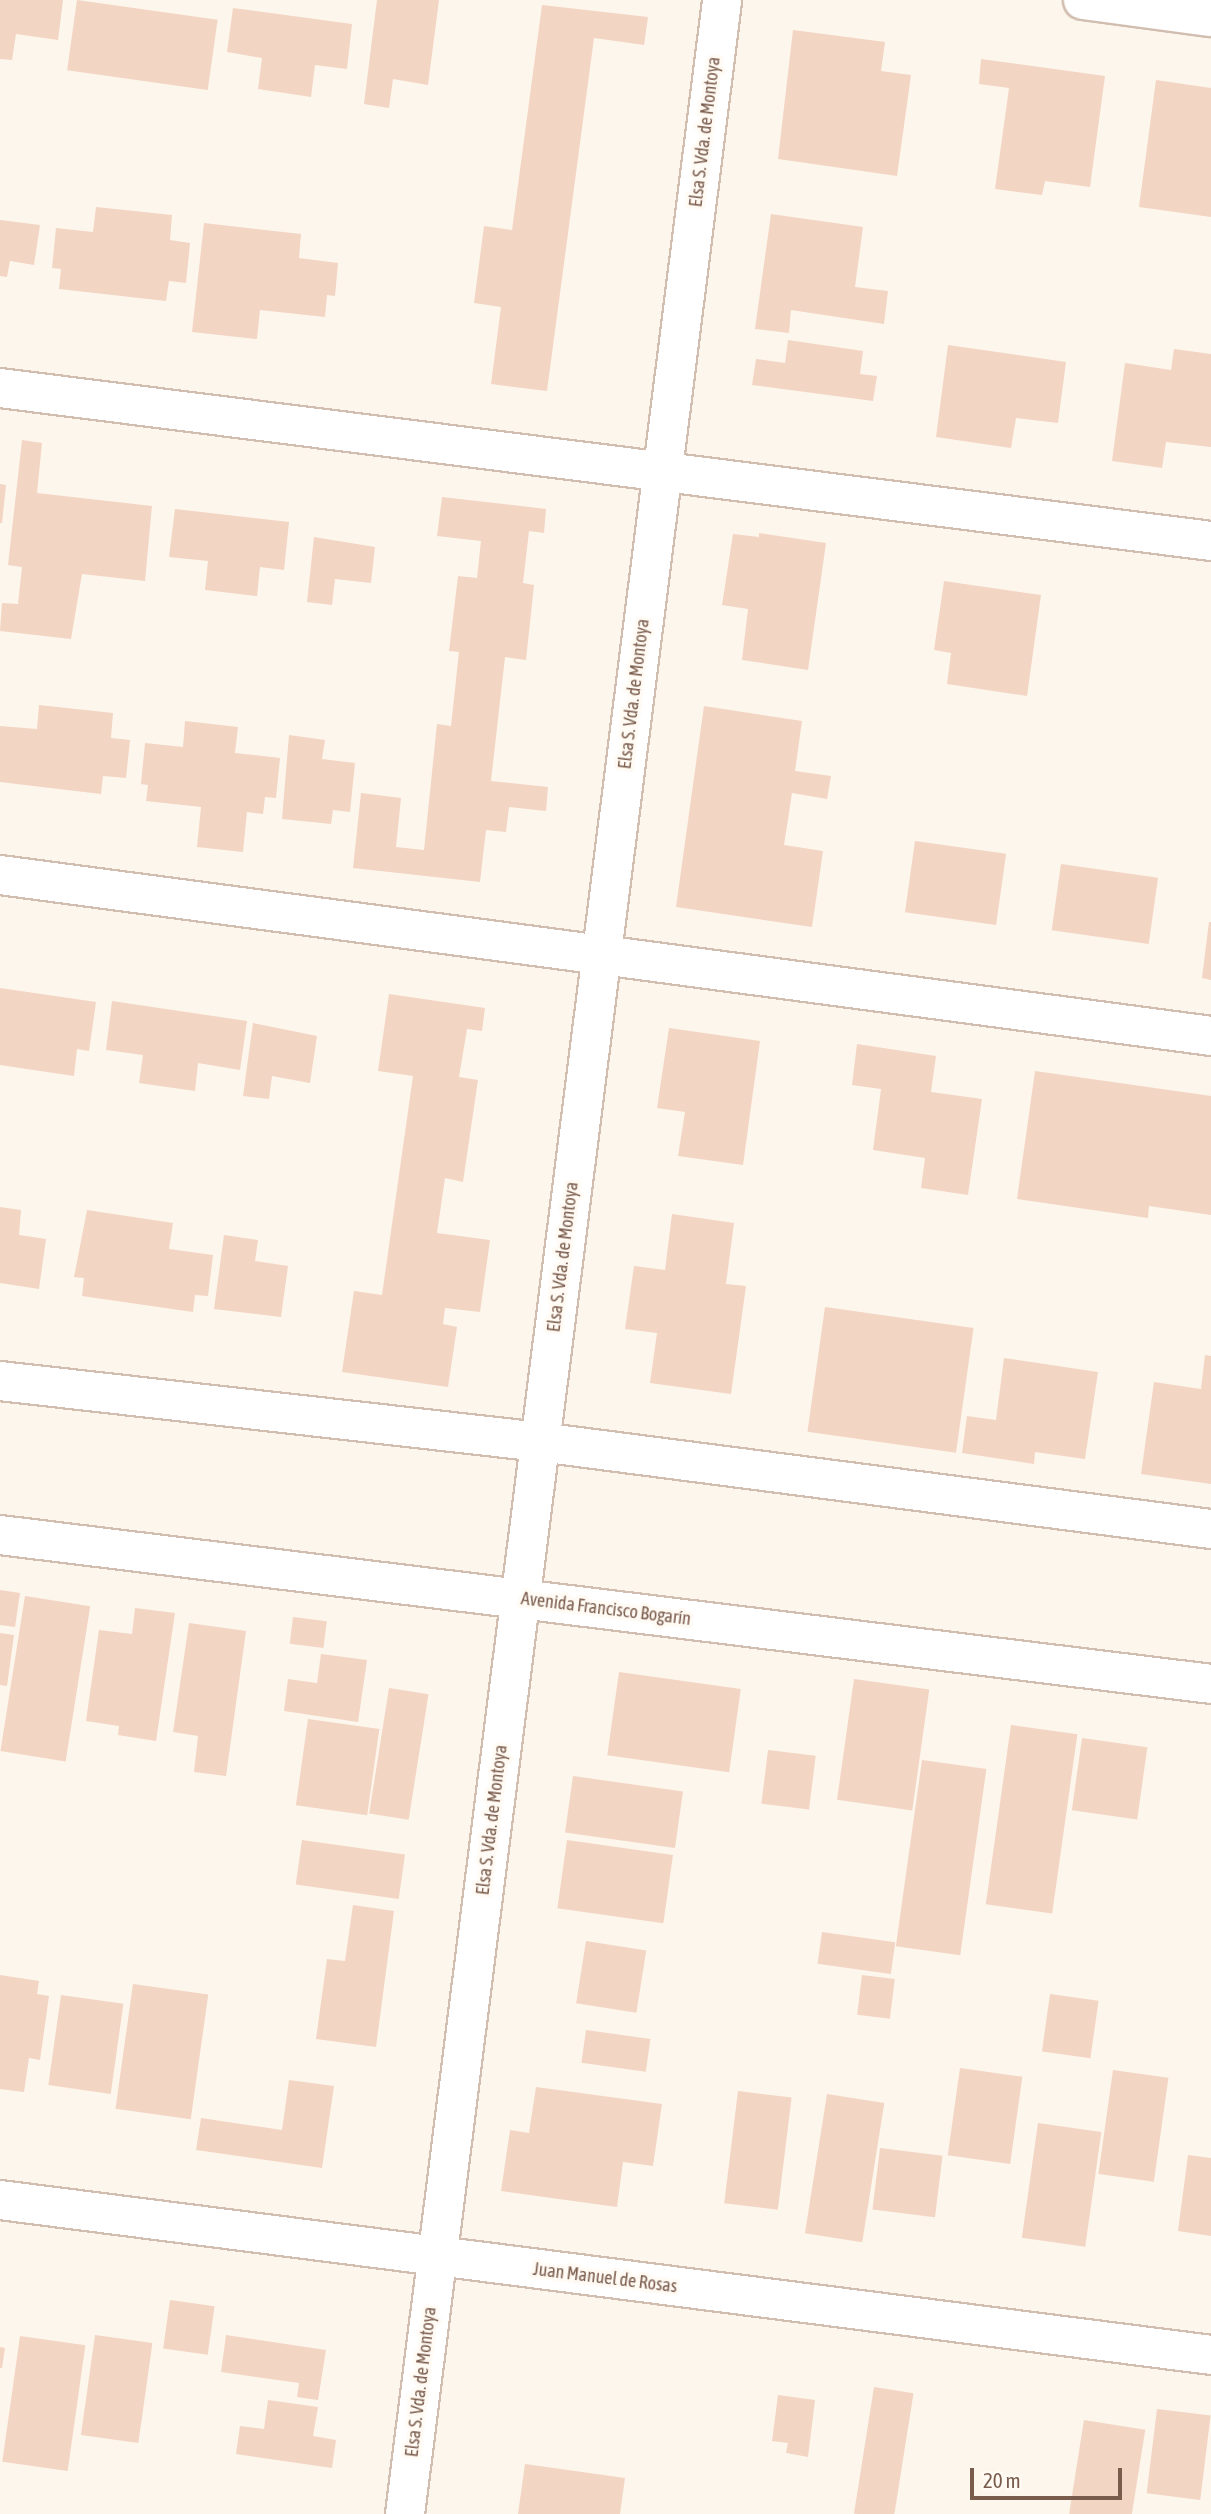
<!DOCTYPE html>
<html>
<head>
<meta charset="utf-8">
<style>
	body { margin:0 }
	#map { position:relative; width:1211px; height:2514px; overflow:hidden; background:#fdf6ec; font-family:"Asap Condensed",sans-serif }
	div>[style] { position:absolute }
	.building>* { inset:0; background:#f3d5c3; transform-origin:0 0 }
	.roads { filter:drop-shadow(2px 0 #d1beb0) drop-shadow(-2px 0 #d1beb0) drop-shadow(0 2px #d1beb0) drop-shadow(0 -2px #d1beb0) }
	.minor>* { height:38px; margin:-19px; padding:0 19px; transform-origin:19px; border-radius:19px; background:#fff }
	.tertiary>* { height:38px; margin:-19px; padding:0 19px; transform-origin:19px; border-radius:19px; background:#fff }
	span { translate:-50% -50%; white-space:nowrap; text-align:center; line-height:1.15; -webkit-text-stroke:7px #fffaf3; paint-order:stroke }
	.street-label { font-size:18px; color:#7a5c4d }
	.scale { position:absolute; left:970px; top:2468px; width:152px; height:32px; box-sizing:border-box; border:4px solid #7a5c4d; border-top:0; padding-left:9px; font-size:21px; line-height:24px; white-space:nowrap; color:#7a5c4d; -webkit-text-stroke:5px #fffaf3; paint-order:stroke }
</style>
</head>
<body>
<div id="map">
	<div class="building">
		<div style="clip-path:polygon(0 0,63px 0,58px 40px,16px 34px,12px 60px,0 59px)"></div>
		<div style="left:77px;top:0;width:142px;height:71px;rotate:8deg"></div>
		<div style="clip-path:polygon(377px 0,439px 0,428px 85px,393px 79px,389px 108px,364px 104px)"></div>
		<div style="clip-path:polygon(542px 5px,648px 17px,644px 45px,594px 38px,547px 391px,491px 384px,501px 307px,474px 303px,484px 226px,512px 230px)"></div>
		<div style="clip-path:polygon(233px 8px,352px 24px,347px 69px,315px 65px,311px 97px,258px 89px,262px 58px,227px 52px)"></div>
		<div style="clip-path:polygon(793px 30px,885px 42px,881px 71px,911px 75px,897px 176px,778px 159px)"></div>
		<div style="clip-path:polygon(981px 59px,1105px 76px,1090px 187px,1045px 181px,1042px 195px,995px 189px,1009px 88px,979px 84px)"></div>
		<div style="clip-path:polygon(1156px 80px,1211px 88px,1211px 217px,1139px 207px)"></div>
		<div style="clip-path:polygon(96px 207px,172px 215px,170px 240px,190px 243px,186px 283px,169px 281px,166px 301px,59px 289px,61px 269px,52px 268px,56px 228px,93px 232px)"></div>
		<div style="clip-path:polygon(771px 214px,863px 227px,855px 287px,888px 291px,884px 324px,791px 310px,789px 333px,755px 329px)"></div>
		<div style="clip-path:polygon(0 220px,40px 225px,34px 265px,10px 261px,7px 277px,0 276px)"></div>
		<div style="clip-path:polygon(204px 223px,301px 234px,299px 258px,338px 263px,335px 296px,327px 295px,325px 317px,260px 310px,257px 339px,192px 332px)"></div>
		<div style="clip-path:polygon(788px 340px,863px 351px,860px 374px,877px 376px,873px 401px,752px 385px,756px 359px,785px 363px)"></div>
		<div style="clip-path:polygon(948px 345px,1066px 362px,1058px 423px,1016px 418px,1011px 448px,936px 437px)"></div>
		<div style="clip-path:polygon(1174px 349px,1211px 354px,1211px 447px,1166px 442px,1162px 468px,1112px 461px,1125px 363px,1171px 370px)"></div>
		<div style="clip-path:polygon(22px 440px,42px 443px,37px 493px,152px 506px,145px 581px,82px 574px,71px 639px,0 631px,2px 603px,18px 604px,22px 567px,8px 565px)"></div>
		<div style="clip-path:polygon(0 484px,6px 485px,2px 523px,0 523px)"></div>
		<div style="clip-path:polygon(442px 497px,546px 509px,544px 533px,529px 531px,523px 583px,534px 585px,526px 660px,505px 657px,491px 781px,548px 787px,546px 811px,509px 807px,506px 832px,486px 830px,480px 882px,353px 868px,361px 793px,401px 798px,396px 847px,424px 850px,437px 724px,451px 726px,459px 652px,449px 651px,458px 576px,477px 578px,481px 541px,437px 536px)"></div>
		<div style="clip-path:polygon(175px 509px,289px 522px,284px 570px,260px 567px,257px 596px,205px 590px,208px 561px,169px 557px)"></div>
		<div style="clip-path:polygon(759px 533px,826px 543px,808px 670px,742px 660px,748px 609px,722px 605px,733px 534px,759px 537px)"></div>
		<div style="clip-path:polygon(314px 537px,375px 547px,371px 583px,335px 579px,332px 605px,307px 602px)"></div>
		<div style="clip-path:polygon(944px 581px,1041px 595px,1027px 696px,947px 684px,951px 653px,934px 650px)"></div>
		<div style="clip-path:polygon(39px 705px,113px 713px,111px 738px,130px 740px,126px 778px,103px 776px,101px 794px,0 782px,0 726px,37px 729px)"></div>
		<div style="clip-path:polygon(704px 706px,802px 721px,795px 771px,831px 776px,827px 799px,792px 793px,784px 845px,823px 851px,812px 927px,676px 907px)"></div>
		<div style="clip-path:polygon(185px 721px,238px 727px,235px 753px,280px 758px,276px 798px,265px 797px,263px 814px,247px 812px,243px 852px,197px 847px,201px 807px,146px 801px,148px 785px,141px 784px,145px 743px,183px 747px)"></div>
		<div style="clip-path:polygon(289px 735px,325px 740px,322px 759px,355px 763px,350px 812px,333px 810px,331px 824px,282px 819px)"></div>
		<div style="left:915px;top:841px;width:92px;height:72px;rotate:8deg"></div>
		<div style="left:1061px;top:864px;width:98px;height:67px;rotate:8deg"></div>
		<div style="clip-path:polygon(1209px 922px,1211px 922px,1211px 980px,1202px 978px)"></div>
		<div style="clip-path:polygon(0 988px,96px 1002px,89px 1051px,77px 1049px,74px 1076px,0 1065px)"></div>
		<div style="clip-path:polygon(389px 994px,485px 1008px,482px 1031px,467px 1029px,459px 1077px,478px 1080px,463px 1182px,445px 1178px,437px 1233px,490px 1240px,480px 1312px,445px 1308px,443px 1324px,457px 1327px,448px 1387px,342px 1372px,354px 1291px,382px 1295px,413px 1076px,378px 1071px)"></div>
		<div style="clip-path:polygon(112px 1001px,247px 1021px,240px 1070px,198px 1063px,195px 1091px,139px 1083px,143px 1055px,106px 1050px)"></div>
		<div style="clip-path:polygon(253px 1023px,317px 1036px,310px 1083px,272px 1076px,269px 1099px,243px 1096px)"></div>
		<div style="clip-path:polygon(669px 1028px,760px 1041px,743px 1165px,678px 1156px,685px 1112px,657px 1108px)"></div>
		<div style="clip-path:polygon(857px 1044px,936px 1056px,931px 1092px,982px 1099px,968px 1195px,921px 1188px,925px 1158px,873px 1150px,881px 1089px,852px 1085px)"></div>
		<div style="clip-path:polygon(1035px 1071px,1211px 1096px,1211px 1215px,1149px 1206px,1148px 1218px,1017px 1199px)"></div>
		<div style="clip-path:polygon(0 1207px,21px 1210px,19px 1235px,46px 1239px,39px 1289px,0 1283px)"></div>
		<div style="clip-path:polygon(87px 1210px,173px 1223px,169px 1249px,213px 1255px,208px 1296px,195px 1295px,193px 1312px,82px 1296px,84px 1278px,74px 1277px)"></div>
		<div style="clip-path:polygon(672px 1214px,734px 1223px,726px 1284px,746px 1286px,731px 1394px,650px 1383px,657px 1333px,625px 1329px,634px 1266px,665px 1270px)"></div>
		<div style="clip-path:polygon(224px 1235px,258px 1240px,255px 1261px,288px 1266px,281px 1317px,214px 1309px)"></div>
		<div style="left:825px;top:1307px;width:150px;height:126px;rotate:8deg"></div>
		<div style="clip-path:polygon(1205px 1355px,1211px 1356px,1211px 1484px,1141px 1474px,1154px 1382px,1201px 1389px)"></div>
		<div style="clip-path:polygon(1004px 1358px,1098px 1372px,1085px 1459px,1035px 1452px,1034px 1464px,962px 1453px,967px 1416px,996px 1420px)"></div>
		<div style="clip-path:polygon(0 1590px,20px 1593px,15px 1627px,0 1625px)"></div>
		<div style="left:25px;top:1596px;width:66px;height:157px;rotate:9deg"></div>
		<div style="clip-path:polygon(135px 1608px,175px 1613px,156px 1741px,118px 1735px,119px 1726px,86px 1721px,99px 1630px,132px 1634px)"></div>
		<div style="left:293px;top:1617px;width:34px;height:27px;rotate:7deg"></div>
		<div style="clip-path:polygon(189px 1623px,246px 1631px,226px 1776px,194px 1772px,198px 1736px,173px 1732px)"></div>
		<div style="clip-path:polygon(0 1633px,14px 1635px,7px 1686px,0 1685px)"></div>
		<div style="clip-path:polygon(321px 1654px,367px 1660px,358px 1722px,284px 1711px,288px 1679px,317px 1683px)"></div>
		<div style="left:619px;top:1672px;width:123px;height:84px;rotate:8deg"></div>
		<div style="left:854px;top:1679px;width:76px;height:122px;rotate:8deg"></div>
		<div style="left:389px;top:1688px;width:40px;height:127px;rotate:9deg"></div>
		<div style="left:308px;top:1719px;width:72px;height:87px;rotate:8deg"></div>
		<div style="left:1011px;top:1725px;width:67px;height:181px;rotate:8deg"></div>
		<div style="left:1082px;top:1738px;width:66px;height:73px;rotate:8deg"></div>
		<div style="left:768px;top:1750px;width:48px;height:54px;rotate:7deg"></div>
		<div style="left:922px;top:1760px;width:65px;height:188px;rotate:8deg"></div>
		<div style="left:573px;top:1776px;width:111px;height:57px;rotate:8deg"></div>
		<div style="left:302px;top:1840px;width:104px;height:45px;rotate:8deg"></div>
		<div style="left:567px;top:1840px;width:107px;height:69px;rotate:8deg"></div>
		<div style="clip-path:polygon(353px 1905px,394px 1911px,376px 2047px,316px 2039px,327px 1959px,345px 1961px)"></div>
		<div style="left:822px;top:1932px;width:74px;height:32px;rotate:8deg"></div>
		<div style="left:586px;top:1941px;width:61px;height:63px;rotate:9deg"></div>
		<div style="clip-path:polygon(0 1975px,39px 1981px,37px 1994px,49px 1996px,40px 2060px,29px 2058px,24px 2092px,0 2089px)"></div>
		<div style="left:862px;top:1975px;width:33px;height:40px;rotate:7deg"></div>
		<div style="left:133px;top:1984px;width:76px;height:126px;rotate:8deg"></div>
		<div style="left:1050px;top:1994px;width:49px;height:58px;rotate:8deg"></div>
		<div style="left:61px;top:1995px;width:63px;height:91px;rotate:8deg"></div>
		<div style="left:586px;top:2030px;width:65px;height:33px;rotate:8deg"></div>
		<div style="left:960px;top:2068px;width:63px;height:88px;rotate:8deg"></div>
		<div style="left:1113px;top:2070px;width:56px;height:105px;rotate:8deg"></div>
		<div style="clip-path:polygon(289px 2080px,334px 2086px,322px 2168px,196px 2150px,201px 2118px,282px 2130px)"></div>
		<div style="clip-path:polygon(536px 2087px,662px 2104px,653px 2166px,623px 2162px,617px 2207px,501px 2191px,510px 2130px,529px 2133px)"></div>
		<div style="left:738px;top:2091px;width:54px;height:113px;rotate:7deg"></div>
		<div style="left:827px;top:2094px;width:58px;height:141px;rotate:9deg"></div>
		<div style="left:1038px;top:2123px;width:64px;height:116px;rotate:8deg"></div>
		<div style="left:880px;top:2148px;width:63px;height:62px;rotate:7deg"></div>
		<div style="clip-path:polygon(1188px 2155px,1211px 2158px,1211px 2236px,1178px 2231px)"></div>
		<div style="left:170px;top:2300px;width:45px;height:49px;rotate:8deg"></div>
		<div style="left:95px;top:2335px;width:58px;height:101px;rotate:8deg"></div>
		<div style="clip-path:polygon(226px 2335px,326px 2350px,318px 2400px,297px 2397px,299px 2383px,221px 2372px)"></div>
		<div style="left:20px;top:2336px;width:66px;height:127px;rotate:8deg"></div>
		<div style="clip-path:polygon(0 2347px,5px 2348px,2px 2368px,0 2368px)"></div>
		<div style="left:874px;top:2387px;width:40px;height:128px;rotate:9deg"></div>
		<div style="clip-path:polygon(778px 2395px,815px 2400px,808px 2457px,786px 2453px,788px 2443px,772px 2441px)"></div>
		<div style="clip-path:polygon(268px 2400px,318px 2407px,313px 2436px,336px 2440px,332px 2468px,236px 2454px,240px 2426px,264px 2429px)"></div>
		<div style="left:1157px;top:2409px;width:54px;height:85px;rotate:7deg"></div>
		<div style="left:1084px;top:2420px;width:62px;height:95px;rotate:9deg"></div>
		<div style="clip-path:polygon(525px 2464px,625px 2478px,620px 2514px,518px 2514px)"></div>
	</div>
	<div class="roads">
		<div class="minor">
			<div style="left:1083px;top:0;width:129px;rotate:7.6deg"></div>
			<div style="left:0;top:388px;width:1221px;rotate:7.2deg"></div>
			<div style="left:0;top:875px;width:1222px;rotate:7.57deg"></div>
			<div style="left:0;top:1381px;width:543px;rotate:6.44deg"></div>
			<div style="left:540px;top:1442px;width:677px;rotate:7.39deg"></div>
			<div style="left:0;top:2200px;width:1221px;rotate:7.29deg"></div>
			<div style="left:405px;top:2514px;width:2534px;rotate:-82.81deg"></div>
		</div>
		<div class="tertiary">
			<div style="left:0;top:1535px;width:1220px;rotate:7.01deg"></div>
		</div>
	</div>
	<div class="street-label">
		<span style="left:705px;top:132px;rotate:-83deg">Elsa S. Vda. de Montoya</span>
		<span style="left:634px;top:694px;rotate:-83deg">Elsa S. Vda. de Montoya</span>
		<span style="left:563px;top:1257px;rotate:-83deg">Elsa S. Vda. de Montoya</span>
		<span style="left:606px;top:1609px;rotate:7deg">Avenida Francisco Bogarín</span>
		<span style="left:492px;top:1820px;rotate:-83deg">Elsa S. Vda. de Montoya</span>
		<span style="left:605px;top:2278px;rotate:7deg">Juan Manuel de Rosas</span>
		<span style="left:421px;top:2382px;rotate:-83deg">Elsa S. Vda. de Montoya</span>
	</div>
	<div class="scale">20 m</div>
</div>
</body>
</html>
